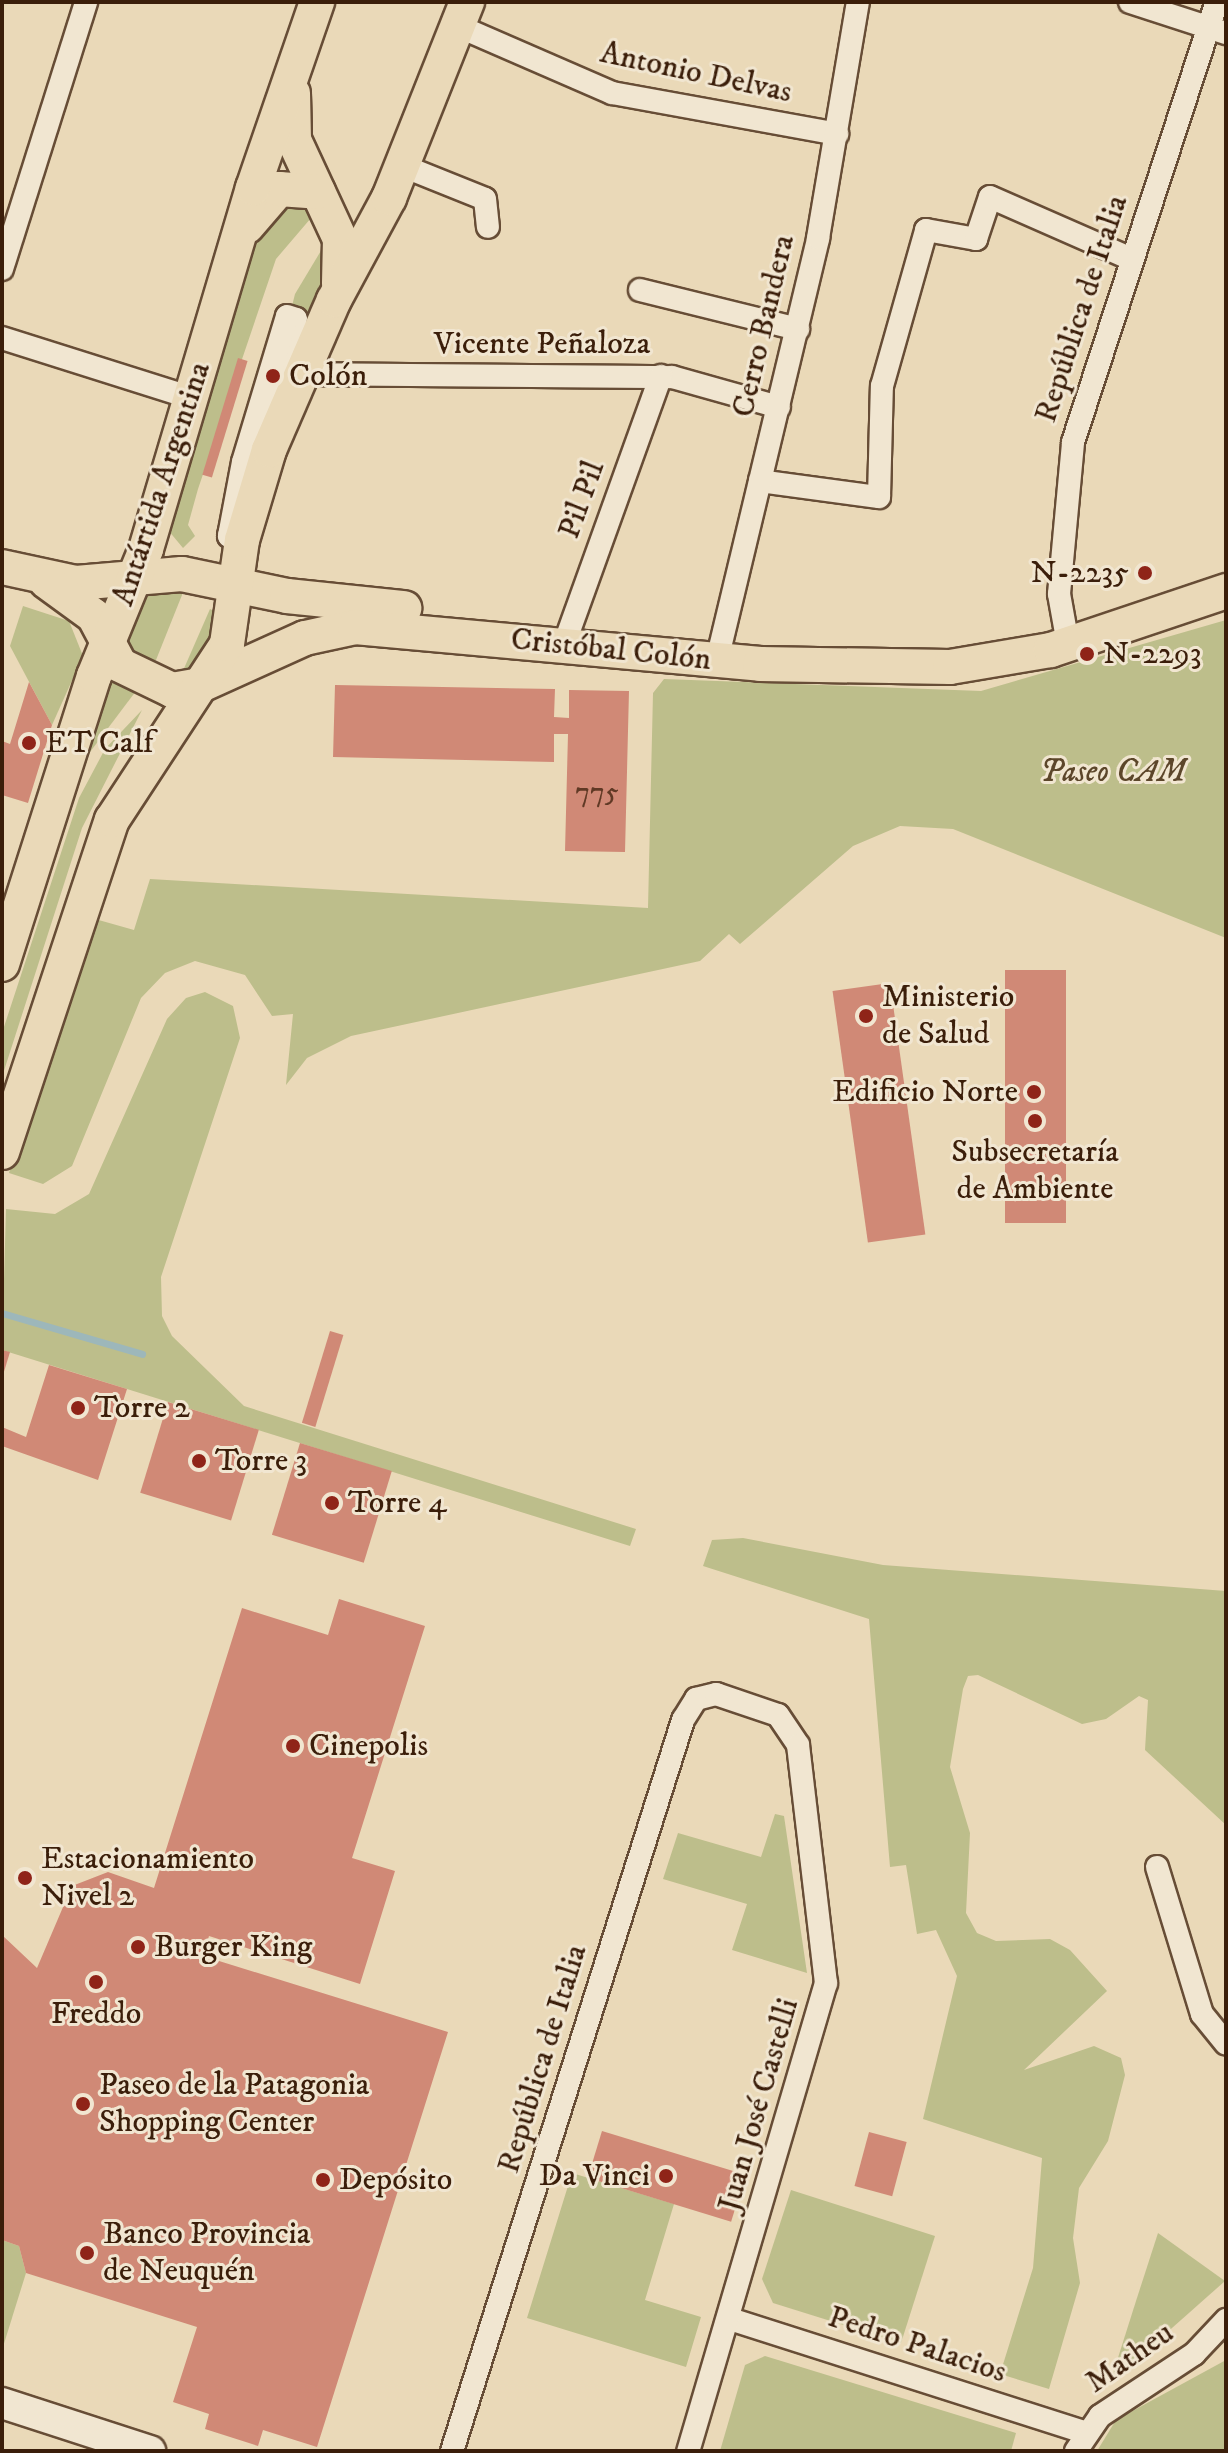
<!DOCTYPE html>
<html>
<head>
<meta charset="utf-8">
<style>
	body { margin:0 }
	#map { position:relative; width:1228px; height:2453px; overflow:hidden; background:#ead9b8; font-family:"IM FELL DW Pica",serif }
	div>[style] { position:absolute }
	.green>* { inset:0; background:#bdbe8b }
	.stream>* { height:7px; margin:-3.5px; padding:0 3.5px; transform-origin:3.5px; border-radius:3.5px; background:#9db7ba }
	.building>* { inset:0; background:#d08976; transform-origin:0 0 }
	.roads { filter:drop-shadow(2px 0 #674d36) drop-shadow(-2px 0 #674d36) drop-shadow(0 2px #674d36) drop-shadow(0 -2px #674d36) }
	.street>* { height:22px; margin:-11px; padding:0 11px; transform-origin:11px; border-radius:11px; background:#f1e6d1 }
	.secondary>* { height:30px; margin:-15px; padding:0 15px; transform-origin:15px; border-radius:15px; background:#f1e6d1 }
	.primary>* { height:34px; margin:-17px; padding:0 17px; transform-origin:17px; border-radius:17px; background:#ead9b8 }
	.dots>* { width:22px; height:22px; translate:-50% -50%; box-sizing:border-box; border:4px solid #f1e6d1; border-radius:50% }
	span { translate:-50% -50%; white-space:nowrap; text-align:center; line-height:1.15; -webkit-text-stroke:6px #f1e6d1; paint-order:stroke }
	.number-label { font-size:28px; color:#603925 }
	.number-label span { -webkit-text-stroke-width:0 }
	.street-label { font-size:32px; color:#3b1e0a }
	.poi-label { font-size:32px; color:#3b1e0a }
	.left { translate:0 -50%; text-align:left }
	.right { translate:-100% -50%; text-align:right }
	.park-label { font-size:32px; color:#5c462a; font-style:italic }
	.frame { position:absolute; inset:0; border:4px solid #3b1e0a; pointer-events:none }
</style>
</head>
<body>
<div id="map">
	<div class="green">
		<div style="clip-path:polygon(287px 204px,306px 204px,311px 218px,276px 259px,198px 489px,188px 525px,195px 536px,183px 548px,168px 530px,254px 240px)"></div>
		<div style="clip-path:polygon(328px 239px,324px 286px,260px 436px,295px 294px)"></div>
		<div style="clip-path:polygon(184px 590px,156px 660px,139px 666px,124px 639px,130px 616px,147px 592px)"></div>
		<div style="clip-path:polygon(23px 606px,69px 621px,83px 656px,52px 725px,10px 646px)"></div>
		<div style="clip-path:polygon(210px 609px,219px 614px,202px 665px,182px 673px)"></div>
		<div style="clip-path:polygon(1226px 620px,1226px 938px,953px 829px,900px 826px,853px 846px,740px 944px,729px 934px,700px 961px,351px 1036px,307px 1058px,286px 1085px,293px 1014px,272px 1016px,245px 975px,195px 961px,165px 973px,141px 998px,72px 1166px,43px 1184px,9px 1173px,88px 917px,134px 930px,150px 879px,648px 908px,653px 693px,664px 679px,981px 691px)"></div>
		<div style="clip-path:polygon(106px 665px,136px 691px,69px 780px)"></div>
		<div style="clip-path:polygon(142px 710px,82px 828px,2px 1077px,2px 1033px,79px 798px,105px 749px)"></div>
		<div style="clip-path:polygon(205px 992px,233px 1006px,240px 1038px,161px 1277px,162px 1316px,172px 1336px,244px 1406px,636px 1529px,630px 1546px,2px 1350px,6px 1209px,55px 1214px,89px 1194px,167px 1019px,186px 998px)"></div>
		<div style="clip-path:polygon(743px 1538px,883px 1565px,1226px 1591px,1226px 1825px,1145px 1750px,1148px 1700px,1139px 1696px,1106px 1719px,1082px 1724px,978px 1675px,968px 1676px,963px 1689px,950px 1767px,970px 1833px,966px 1913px,977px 1933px,996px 1941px,1050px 1939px,1070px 1950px,1107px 1991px,1024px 2070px,1094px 2046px,1121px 2058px,1125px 2075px,1108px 2141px,1079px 2188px,1073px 2238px,1080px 2283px,1049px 2389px,1000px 2374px,1033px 2268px,1042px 2158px,923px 2119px,957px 1976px,936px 1930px,917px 1934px,906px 1865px,890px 1867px,869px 1619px,703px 1566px,712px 1540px)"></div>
		<div style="clip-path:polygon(775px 1814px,784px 1816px,807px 1973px,732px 1950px,747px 1904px,663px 1879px,678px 1833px,761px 1857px)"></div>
		<div style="clip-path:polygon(572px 2173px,674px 2204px,645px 2300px,701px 2317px,686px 2367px,527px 2318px)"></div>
		<div style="clip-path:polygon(791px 2190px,935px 2236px,901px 2343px,773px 2303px,762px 2279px)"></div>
		<div style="clip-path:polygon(1158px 2233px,1225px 2281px,1110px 2383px,1136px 2301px)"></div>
		<div style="clip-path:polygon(2px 2240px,19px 2246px,26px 2273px,2px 2350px)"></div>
		<div style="clip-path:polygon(765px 2356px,1016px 2433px,1011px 2451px,720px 2451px,745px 2365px)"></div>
		<div style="clip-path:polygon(1226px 2360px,1226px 2451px,1097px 2451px,1116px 2420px)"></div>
	</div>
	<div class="stream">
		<div style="left:2px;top:1313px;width:146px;rotate:16.3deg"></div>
	</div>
	<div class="building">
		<div style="left:238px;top:358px;width:10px;height:122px;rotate:17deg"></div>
		<div style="clip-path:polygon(29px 682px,52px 725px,28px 803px,2px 795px,2px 741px,10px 744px)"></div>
		<div style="clip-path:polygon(335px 685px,555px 689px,554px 717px,569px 718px,569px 690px,629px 691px,625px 852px,565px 851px,568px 734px,554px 734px,554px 762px,333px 757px)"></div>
		<div style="left:1005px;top:970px;width:61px;height:253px"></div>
		<div style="left:890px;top:983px;width:254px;height:58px;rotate:82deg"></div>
		<div style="left:330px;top:1331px;width:14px;height:96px;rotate:17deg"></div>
		<div style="clip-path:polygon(2px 1350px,10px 1352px,3px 1375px,2px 1375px)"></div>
		<div style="clip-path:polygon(49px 1365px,127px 1389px,98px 1480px,2px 1446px,2px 1427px,26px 1437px)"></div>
		<div style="left:168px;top:1402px;width:95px;height:95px;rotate:17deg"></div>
		<div style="left:300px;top:1443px;width:96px;height:96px;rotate:17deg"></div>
		<div style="clip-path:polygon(339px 1599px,425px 1626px,352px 1858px,395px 1871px,360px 1984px,209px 1936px,203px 1956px,448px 2032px,317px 2447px,263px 2430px,258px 2446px,205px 2429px,209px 2414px,173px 2402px,197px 2327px,26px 2273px,19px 2246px,2px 2240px,2px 1935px,37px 1968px,72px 1886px,108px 1872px,154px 1888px,242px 1608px,328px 1635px)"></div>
		<div style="left:602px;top:2131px;width:150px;height:49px;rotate:17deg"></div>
		<div style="left:869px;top:2132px;width:39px;height:56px;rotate:15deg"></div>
	</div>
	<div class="roads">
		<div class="street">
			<div style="left:1130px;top:2px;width:101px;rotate:17.9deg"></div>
			<div style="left:458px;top:26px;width:168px;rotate:23.5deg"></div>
			<div style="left:612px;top:93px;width:229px;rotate:10.3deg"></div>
			<div style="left:403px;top:166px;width:88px;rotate:21.9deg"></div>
			<div style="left:485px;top:199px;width:28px;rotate:84deg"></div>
			<div style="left:2px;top:269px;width:280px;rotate:-72.5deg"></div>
			<div style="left:640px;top:290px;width:163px;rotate:13.9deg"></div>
			<div style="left:287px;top:316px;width:9px;rotate:18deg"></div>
			<div style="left:296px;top:319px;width:227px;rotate:107.2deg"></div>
			<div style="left:229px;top:536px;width:75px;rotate:-79.3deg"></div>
			<div style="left:243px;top:462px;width:152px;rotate:-73.2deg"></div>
			<div style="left:2px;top:338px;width:199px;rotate:17.5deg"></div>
			<div style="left:300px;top:374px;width:372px;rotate:0.5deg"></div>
			<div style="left:672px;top:377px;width:111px;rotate:15.7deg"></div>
			<div style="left:760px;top:481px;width:120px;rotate:7.7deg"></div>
			<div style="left:879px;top:497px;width:111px;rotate:-88.5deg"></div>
			<div style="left:882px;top:386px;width:162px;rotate:-74.2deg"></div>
			<div style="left:926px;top:230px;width:51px;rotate:10.2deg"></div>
			<div style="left:976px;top:239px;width:44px;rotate:-71.6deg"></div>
			<div style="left:990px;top:197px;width:154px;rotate:23.7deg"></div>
			<div style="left:1068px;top:644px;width:51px;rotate:-100.2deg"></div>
			<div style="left:1059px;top:594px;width:153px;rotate:-84.7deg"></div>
			<div style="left:1073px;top:442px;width:463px;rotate:-71.9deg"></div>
			<div style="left:564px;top:645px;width:286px;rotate:-70.2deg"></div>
			<div style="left:717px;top:660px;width:434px;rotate:-76.5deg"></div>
			<div style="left:818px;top:238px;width:239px;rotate:-80.4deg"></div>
			<div style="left:1157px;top:1867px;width:154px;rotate:73deg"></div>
			<div style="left:1202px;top:2014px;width:38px;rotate:51deg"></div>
			<div style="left:730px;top:2319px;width:373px;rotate:17.7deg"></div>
			<div style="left:452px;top:2451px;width:767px;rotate:-72.46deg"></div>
			<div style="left:683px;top:1720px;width:25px;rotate:-58deg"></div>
			<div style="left:696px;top:1699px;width:21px;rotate:-14deg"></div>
			<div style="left:716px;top:1694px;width:65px;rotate:18.7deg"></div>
			<div style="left:778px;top:1715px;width:36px;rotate:56deg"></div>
			<div style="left:798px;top:1745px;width:240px;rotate:83.3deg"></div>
			<div style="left:826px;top:1983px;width:488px;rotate:106.4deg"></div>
			<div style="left:1076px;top:2451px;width:42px;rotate:-55.6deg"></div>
			<div style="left:1100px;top:2416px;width:113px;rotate:-33.4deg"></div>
			<div style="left:1194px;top:2354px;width:47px;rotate:-46.7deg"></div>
		</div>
		<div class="secondary">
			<div style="left:2px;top:2403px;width:156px;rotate:18deg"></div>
		</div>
		<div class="primary">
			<div style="left:293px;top:93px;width:47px;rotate:88.8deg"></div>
			<div style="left:294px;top:140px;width:109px;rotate:65.1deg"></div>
			<div style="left:340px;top:239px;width:45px;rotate:91.3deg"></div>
			<div style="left:247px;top:226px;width:49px;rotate:-49.1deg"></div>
			<div style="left:279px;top:189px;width:39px;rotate:4deg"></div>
			<div style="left:2px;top:567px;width:76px;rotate:12.2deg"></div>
			<div style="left:76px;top:583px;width:106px;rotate:-4.9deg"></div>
			<div style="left:182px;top:574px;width:107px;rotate:11.8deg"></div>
			<div style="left:287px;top:596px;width:118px;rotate:5.9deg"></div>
			<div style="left:46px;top:581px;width:59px;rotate:36.1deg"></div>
			<div style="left:94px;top:616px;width:55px;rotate:62deg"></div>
			<div style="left:120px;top:665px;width:58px;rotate:25.7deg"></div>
			<div style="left:172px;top:690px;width:29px;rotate:-10deg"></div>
			<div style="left:201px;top:685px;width:114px;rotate:-24.3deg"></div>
			<div style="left:305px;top:638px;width:51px;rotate:-12.4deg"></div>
			<div style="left:355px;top:627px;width:407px;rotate:5.2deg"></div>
			<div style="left:760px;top:664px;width:190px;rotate:0.9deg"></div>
			<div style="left:950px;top:667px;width:102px;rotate:-9.6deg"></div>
			<div style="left:1051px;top:650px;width:185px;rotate:-18.6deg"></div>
			<div style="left:2px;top:964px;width:302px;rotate:-72.3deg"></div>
			<div style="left:94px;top:676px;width:137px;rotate:-67.7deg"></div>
			<div style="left:146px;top:549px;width:377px;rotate:-73.5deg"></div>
			<div style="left:253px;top:188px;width:197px;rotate:-71deg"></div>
			<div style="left:2px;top:1152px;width:350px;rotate:-71.7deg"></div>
			<div style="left:112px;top:820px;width:210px;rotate:-56.8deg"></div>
			<div style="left:227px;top:644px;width:105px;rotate:-81.8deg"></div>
			<div style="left:242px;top:540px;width:94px;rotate:-73.3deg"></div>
			<div style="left:269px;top:450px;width:163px;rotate:-66.6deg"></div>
			<div style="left:334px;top:300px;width:116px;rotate:-61.7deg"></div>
			<div style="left:389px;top:198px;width:211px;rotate:-68.3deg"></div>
		</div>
	</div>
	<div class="dots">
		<div style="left:273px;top:376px;background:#8f2418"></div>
		<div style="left:1145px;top:573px;background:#8f2418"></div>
		<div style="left:1087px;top:654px;background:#8f2418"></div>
		<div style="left:29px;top:743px;background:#8f2418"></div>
		<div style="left:866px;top:1016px;background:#8f2418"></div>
		<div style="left:1034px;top:1092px;background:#8f2418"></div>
		<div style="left:1035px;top:1121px;background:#8f2418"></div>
		<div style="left:78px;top:1408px;background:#8f2418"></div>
		<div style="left:199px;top:1461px;background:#8f2418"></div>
		<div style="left:332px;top:1503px;background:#8f2418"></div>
		<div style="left:293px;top:1746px;background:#8f2418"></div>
		<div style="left:25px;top:1878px;background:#8f2418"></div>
		<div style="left:138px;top:1947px;background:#8f2418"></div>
		<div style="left:96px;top:1982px;background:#8f2418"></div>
		<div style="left:83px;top:2104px;background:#8f2418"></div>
		<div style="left:666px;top:2176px;background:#8f2418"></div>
		<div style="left:323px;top:2180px;background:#8f2418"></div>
		<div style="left:87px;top:2253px;background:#8f2418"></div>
	</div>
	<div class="number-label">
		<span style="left:597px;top:793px">775</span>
	</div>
	<div class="street-label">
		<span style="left:696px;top:73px;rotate:12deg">Antonio Delvas</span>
		<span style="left:1082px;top:309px;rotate:-72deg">República de Italia</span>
		<span style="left:764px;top:326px;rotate:-77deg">Cerro Bandera</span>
		<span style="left:542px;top:344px">Vicente Peñaloza</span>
		<span style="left:162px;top:484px;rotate:-72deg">Antártida Argentina</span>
		<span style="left:582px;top:500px;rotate:-70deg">Pil Pil</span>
		<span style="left:611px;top:650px;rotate:6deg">Cristóbal Colón</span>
		<span style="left:543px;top:2059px;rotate:-73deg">República de Italia</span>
		<span style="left:759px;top:2105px;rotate:-74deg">Juan José Castelli</span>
		<span style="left:917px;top:2345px;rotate:18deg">Pedro Palacios</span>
		<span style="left:1130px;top:2358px;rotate:-35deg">Matheu</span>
	</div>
	<div class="poi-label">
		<span class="left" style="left:289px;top:376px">Colón</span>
		<span class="right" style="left:1129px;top:573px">N-2235</span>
		<span class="left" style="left:1103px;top:654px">N-2293</span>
		<span class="left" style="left:45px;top:743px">ET Calf</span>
		<span class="left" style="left:882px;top:1016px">Ministerio<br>de Salud</span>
		<span class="right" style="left:1018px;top:1092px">Edificio Norte</span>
		<span style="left:1035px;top:1171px">Subsecretaría<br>de Ambiente</span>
		<span class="left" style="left:94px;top:1408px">Torre 2</span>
		<span class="left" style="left:215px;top:1461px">Torre 3</span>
		<span class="left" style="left:348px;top:1503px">Torre 4</span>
		<span class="left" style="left:309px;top:1746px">Cinepolis</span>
		<span class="left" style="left:41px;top:1878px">Estacionamiento<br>Nivel 2</span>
		<span class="left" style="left:154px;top:1947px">Burger King</span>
		<span style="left:96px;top:2014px">Freddo</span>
		<span class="left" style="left:99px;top:2104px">Paseo de la Patagonia<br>Shopping Center</span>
		<span class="right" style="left:650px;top:2176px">Da Vinci</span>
		<span class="left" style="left:339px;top:2180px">Depósito</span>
		<span class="left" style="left:103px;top:2253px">Banco Provincia<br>de Neuquén</span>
	</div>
	<div class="park-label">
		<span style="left:1113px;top:772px">Paseo CAM</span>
	</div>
	<div class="frame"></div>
</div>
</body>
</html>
